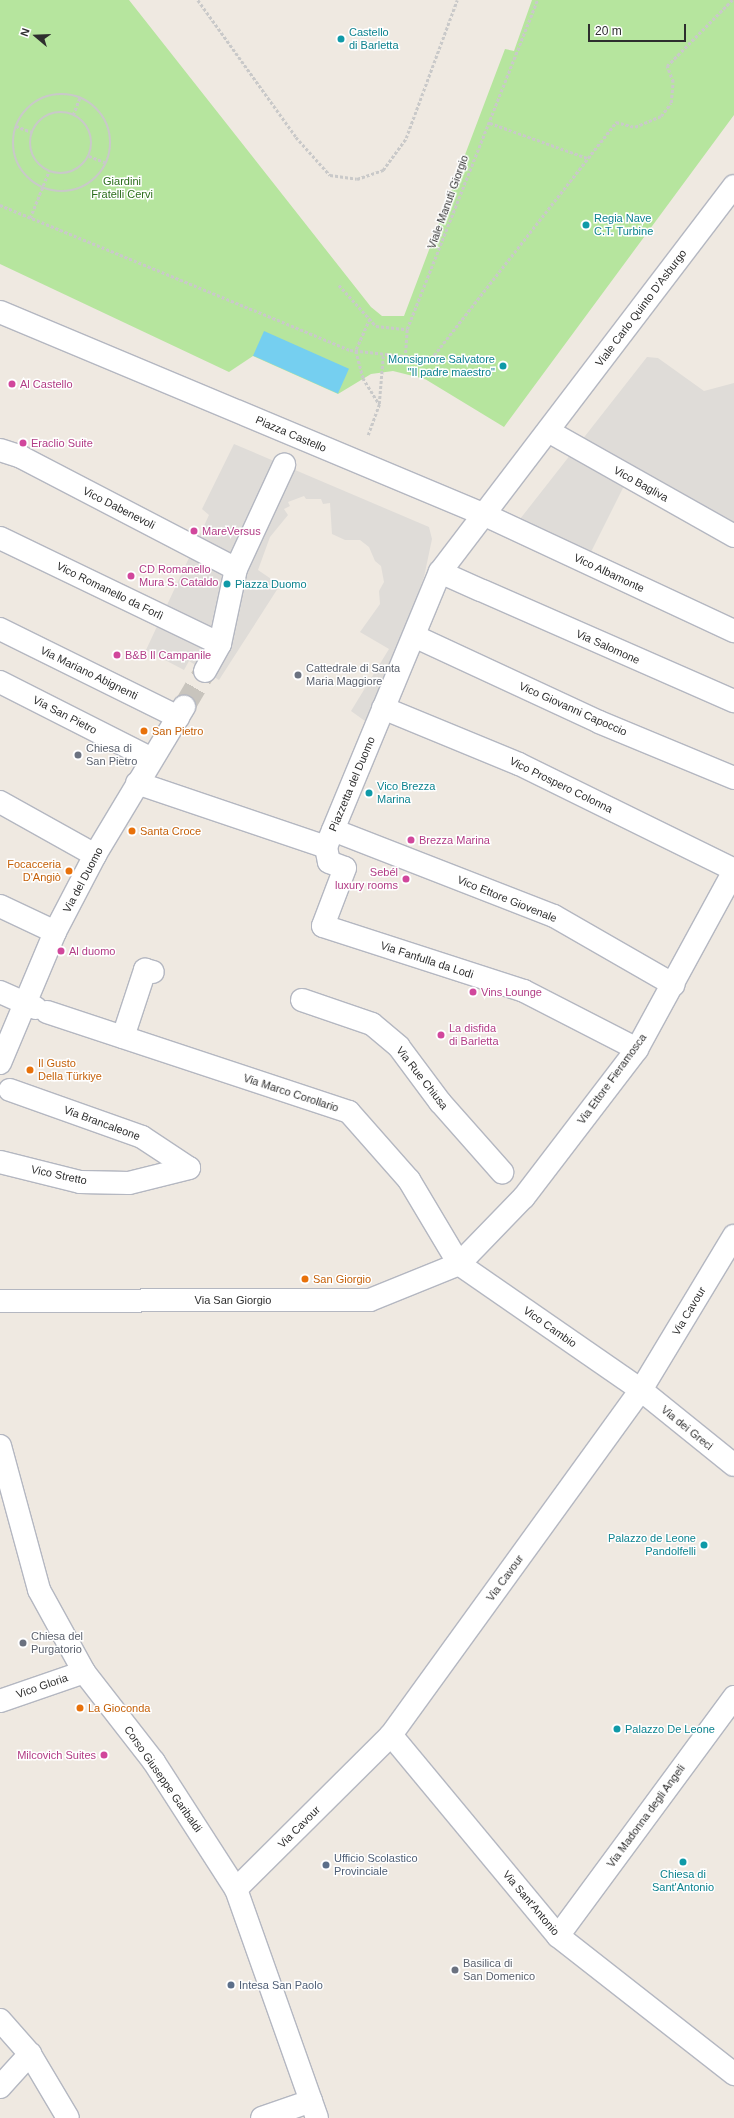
<!DOCTYPE html>
<html>
<head>
<meta charset="utf-8">
<style>
	body { margin:0 }
	#map { position:relative; width:734px; height:2118px; overflow:hidden; background:#efe9e1; font-family:Helvetica,sans-serif }
	div>[style] { position:absolute }
	.green>* { inset:0; background:#b6e59e }
	.plaza>* { inset:0; background:#dfdcd8 }
	.water>* { inset:0; background:#75cff0; transform-origin:0 0 }
	.street-tunnel>* { height:22px; margin-top:-11px; transform-origin:0; background:repeating-linear-gradient(90deg,#c8c4bd 0 22px,transparent 0 33px) }
	.path>* { height:2.5px; margin-top:-1.25px; transform-origin:0; background:repeating-linear-gradient(90deg,#c9c9c9 0 3px,transparent 0 5px) }
	.path>.ring { margin:-1.25px; padding:0; box-sizing:content-box; background:none; border:2.5px solid #c9c9c9; border-radius:50% }
	.roads { filter:drop-shadow(1px 0 #b4b7c1) drop-shadow(-1px 0 #b4b7c1) drop-shadow(0 1px #b4b7c1) drop-shadow(0 -1px #b4b7c1) }
	.street>* { height:22px; margin:-11px; padding:0 11px; transform-origin:11px; border-radius:11px; background:#fff }
	.secondary>* { height:22px; margin:-11px; padding:0 11px; transform-origin:11px; border-radius:11px; background:#fff }
	.dots>* { width:11px; height:11px; translate:-50% -50%; box-sizing:border-box; border:2px solid #fff; border-radius:50% }
	span { translate:-50% -50%; white-space:nowrap; text-align:center; line-height:1.15; -webkit-text-stroke:3px #fff; paint-order:stroke }
	.culture-label { font-size:11px; color:#0d838f }
	.left { translate:0 -50%; text-align:left }
	.right { translate:-100% -50%; text-align:right }
	.park-label { font-size:11px; color:#2c6e1b }
	.street-label { font-size:11px; color:#2e2e2e }
	.hotel-label { font-size:11px; color:#b23c85 }
	.worship-label { font-size:11px; color:#5b616d }
	.food-label { font-size:11px; color:#c56008 }
	.service-label { font-size:11px; color:#4e5e75 }
	.north { position:absolute; left:16px; top:16px; width:40px; height:40px; -webkit-text-stroke:3px #fff; paint-order:stroke; rotate:289deg; font-size:11px; font-weight:700; line-height:16px; text-align:center; color:#2e2e2e }
	.north::after { content:''; display:block; margin:auto; width:14px; height:18px; background:#2e2e2e; clip-path:polygon(50% 0,100% 100%,50% 72%,0 100%) }
	.scale { position:absolute; left:588px; top:24px; width:98px; height:18px; box-sizing:border-box; border:2px solid #2e2e2e; border-top:0; padding-left:5px; font-size:12px; line-height:14px; white-space:nowrap; color:#2e2e2e; -webkit-text-stroke:3px #fff; paint-order:stroke }
</style>
</head>
<body>
<div id="map">
	<div class="green">
		<div style="clip-path:polygon(0 0,129px 0,371px 307px,382px 316px,404px 316px,505px 49px,514px 51px,532px 0,734px 0,734px 115px,504px 427px,425px 379px,393px 371px,371px 374px,338px 394px,253px 356px,229px 372px,0 264px)"></div>
	</div>
	<div class="plaza">
		<div style="clip-path:polygon(647px 357px,658px 358px,704px 391px,734px 383px,734px 536px,624px 486px,586px 562px,513px 528px)"></div>
		<div style="clip-path:polygon(234px 444px,429px 527px,432px 539px,424px 577px,389px 674px,365px 721px,351px 711px,389px 649px,360px 632px,380px 604px,379px 591px,384px 582px,381px 566px,375px 561px,369px 547px,360px 540px,345px 540px,332px 534px,330px 503px,323px 504px,321px 499px,306px 499px,304px 496px,288px 502px,290px 506px,284px 509px,288px 515px,270px 537px,258px 570px,280px 585px,219px 680px,189px 661px,184px 670px,146px 650px,209px 515px,202px 509px)"></div>
	</div>
	<div class="water">
		<div style="left:264px;top:331px;width:93px;height:27px;rotate:24deg"></div>
	</div>
	<div class="street-tunnel">
		<div style="left:184px;top:707px;width:42px;rotate:-59.7deg"></div>
	</div>
	<div class="path">
		<div style="left:198px;top:0;width:168px;rotate:54.4deg"></div>
		<div style="left:296px;top:137px;width:51px;rotate:48.2deg"></div>
		<div style="left:330px;top:175px;width:27px;rotate:8deg"></div>
		<div style="left:357px;top:179px;width:28px;rotate:-19deg"></div>
		<div style="left:383px;top:170px;width:39px;rotate:-54deg"></div>
		<div style="left:406px;top:138px;width:147px;rotate:-69.7deg"></div>
		<div class="ring" style="left:13px;top:94px;width:95.5px;height:95.5px"></div>
		<div class="ring" style="left:30px;top:112px;width:59.5px;height:59.5px"></div>
		<div style="left:73px;top:115px;width:19px;rotate:-69deg"></div>
		<div style="left:490px;top:123px;width:103px;rotate:19.8deg"></div>
		<div style="left:16px;top:126px;width:17px;rotate:21deg"></div>
		<div style="left:89px;top:156px;width:18px;rotate:22deg"></div>
		<div style="left:0;top:205px;width:379px;rotate:22.5deg"></div>
		<div style="left:350px;top:350px;width:81px;rotate:6.3deg"></div>
		<div style="left:431px;top:359px;width:301px;rotate:-52deg"></div>
		<div style="left:616px;top:122px;width:20px;rotate:15deg"></div>
		<div style="left:635px;top:127px;width:28px;rotate:-23deg"></div>
		<div style="left:661px;top:116px;width:16px;rotate:-52deg"></div>
		<div style="left:671px;top:103px;width:21px;rotate:-85deg"></div>
		<div style="left:673px;top:82px;width:17px;rotate:-111deg"></div>
		<div style="left:667px;top:66px;width:93px;rotate:-45.4deg"></div>
		<div style="left:30px;top:218px;width:51px;rotate:-68deg"></div>
		<div style="left:339px;top:285px;width:55px;rotate:47.9deg"></div>
		<div style="left:376px;top:326px;width:31px;rotate:6deg"></div>
		<div style="left:407px;top:329px;width:354px;rotate:-68.4deg"></div>
		<div style="left:370px;top:319px;width:35px;rotate:114deg"></div>
		<div style="left:356px;top:351px;width:28px;rotate:75deg"></div>
		<div style="left:363px;top:378px;width:31px;rotate:58deg"></div>
		<div style="left:405px;top:358px;width:29px;rotate:-86deg"></div>
		<div style="left:368px;top:435px;width:33px;rotate:-70deg"></div>
		<div style="left:379px;top:404px;width:48px;rotate:-85.2deg"></div>
	</div>
	<div class="roads">
		<div class="street">
			<div style="left:0;top:312px;width:526px;rotate:22.71deg"></div>
			<div style="left:485px;top:515px;width:275px;rotate:25deg"></div>
			<div style="left:548px;top:431px;width:214px;rotate:29.4deg"></div>
			<div style="left:0;top:450px;width:22px;rotate:18deg"></div>
			<div style="left:21px;top:457px;width:242px;rotate:27.5deg"></div>
			<div style="left:0;top:538px;width:244px;rotate:25.7deg"></div>
			<div style="left:440px;top:572px;width:44px;rotate:24.2deg"></div>
			<div style="left:483px;top:591px;width:274px;rotate:23.7deg"></div>
			<div style="left:0;top:629px;width:199px;rotate:26.3deg"></div>
			<div style="left:414px;top:636px;width:204px;rotate:24.9deg"></div>
			<div style="left:599px;top:722px;width:146px;rotate:22.5deg"></div>
			<div style="left:205px;top:671px;width:31px;rotate:-61deg"></div>
			<div style="left:220px;top:644px;width:77px;rotate:-78deg"></div>
			<div style="left:236px;top:569px;width:115px;rotate:-65.2deg"></div>
			<div style="left:0;top:682px;width:170px;rotate:26.9deg"></div>
			<div style="left:383px;top:708px;width:147px;rotate:22.4deg"></div>
			<div style="left:519px;top:764px;width:240px;rotate:26.2deg"></div>
			<div style="left:137px;top:783px;width:200px;rotate:18.7deg"></div>
			<div style="left:326px;top:847px;width:298px;rotate:-67.5deg"></div>
			<div style="left:440px;top:572px;width:485px;rotate:-52.7deg"></div>
			<div style="left:0;top:802px;width:109px;rotate:29.2deg"></div>
			<div style="left:333px;top:830px;width:237px;rotate:21.3deg"></div>
			<div style="left:554px;top:916px;width:138px;rotate:29.9deg"></div>
			<div style="left:326px;top:847px;width:15px;rotate:79deg"></div>
			<div style="left:329px;top:862px;width:17px;rotate:21deg"></div>
			<div style="left:345px;top:868px;width:62px;rotate:110.8deg"></div>
			<div style="left:323px;top:926px;width:211px;rotate:17.9deg"></div>
			<div style="left:524px;top:991px;width:127px;rotate:27.2deg"></div>
			<div style="left:0;top:906px;width:61px;rotate:25.3deg"></div>
			<div style="left:0;top:992px;width:39px;rotate:24deg"></div>
			<div style="left:302px;top:1000px;width:74px;rotate:18.9deg"></div>
			<div style="left:372px;top:1024px;width:35px;rotate:40deg"></div>
			<div style="left:399px;top:1047px;width:69px;rotate:53.3deg"></div>
			<div style="left:440px;top:1102px;width:94px;rotate:48.5deg"></div>
			<div style="left:47px;top:1012px;width:318px;rotate:18.3deg"></div>
			<div style="left:349px;top:1112px;width:91px;rotate:48.6deg"></div>
			<div style="left:409px;top:1180px;width:98px;rotate:59.2deg"></div>
			<div style="left:459px;top:1264px;width:221px;rotate:34.7deg"></div>
			<div style="left:641px;top:1390px;width:119px;rotate:38.9deg"></div>
			<div style="left:123px;top:1037px;width:71px;rotate:-71.8deg"></div>
			<div style="left:145px;top:970px;width:8px;rotate:14deg"></div>
			<div style="left:0;top:1063px;width:142px;rotate:-67.2deg"></div>
			<div style="left:55px;top:932px;width:87px;rotate:-62.5deg"></div>
			<div style="left:95px;top:855px;width:173px;rotate:-59deg"></div>
			<div style="left:10px;top:1090px;width:140px;rotate:19.6deg"></div>
			<div style="left:142px;top:1137px;width:56px;rotate:33.4deg"></div>
			<div style="left:0;top:1162px;width:82px;rotate:14deg"></div>
			<div style="left:80px;top:1182px;width:49px;rotate:1.2deg"></div>
			<div style="left:129px;top:1183px;width:62px;rotate:-14deg"></div>
			<div style="left:0;top:1301px;width:370px;rotate:-0.2deg"></div>
			<div style="left:370px;top:1300px;width:96px;rotate:-22deg"></div>
			<div style="left:459px;top:1264px;width:93px;rotate:-45.9deg"></div>
			<div style="left:524px;top:1197px;width:186px;rotate:-52.6deg"></div>
			<div style="left:637px;top:1049px;width:203px;rotate:-61.4deg"></div>
			<div style="left:0;top:1446px;width:149px;rotate:74.8deg"></div>
			<div style="left:39px;top:1590px;width:94px;rotate:61.2deg"></div>
			<div style="left:84px;top:1672px;width:114px;rotate:52.1deg"></div>
			<div style="left:154px;top:1762px;width:151px;rotate:57.2deg"></div>
			<div style="left:0;top:1701px;width:89px;rotate:-19deg"></div>
			<div style="left:391px;top:1735px;width:261px;rotate:50.3deg"></div>
			<div style="left:558px;top:1936px;width:224px;rotate:38.1deg"></div>
			<div style="left:558px;top:1936px;width:297px;rotate:-53.6deg"></div>
			<div style="left:0;top:2020px;width:45px;rotate:48.6deg"></div>
			<div style="left:30px;top:2054px;width:74px;rotate:59.3deg"></div>
			<div style="left:0;top:2087px;width:45px;rotate:-47.7deg"></div>
			<div style="left:262px;top:2118px;width:52px;rotate:-19.1deg"></div>
		</div>
		<div class="secondary">
			<div style="left:317px;top:2118px;width:243px;rotate:-109.5deg"></div>
			<div style="left:236px;top:1889px;width:218px;rotate:-44.8deg"></div>
			<div style="left:391px;top:1735px;width:426px;rotate:-54.1deg"></div>
			<div style="left:641px;top:1390px;width:180px;rotate:-58.9deg"></div>
		</div>
	</div>
	<div class="dots">
		<div style="left:341px;top:39px;background:#0f9aa8"></div>
		<div style="left:586px;top:225px;background:#0f9aa8"></div>
		<div style="left:503px;top:366px;background:#0f9aa8"></div>
		<div style="left:12px;top:384px;background:#d1479c"></div>
		<div style="left:23px;top:443px;background:#d1479c"></div>
		<div style="left:194px;top:531px;background:#d1479c"></div>
		<div style="left:131px;top:576px;background:#d1479c"></div>
		<div style="left:227px;top:584px;background:#0f9aa8"></div>
		<div style="left:117px;top:655px;background:#d1479c"></div>
		<div style="left:298px;top:675px;background:#6b7280"></div>
		<div style="left:144px;top:731px;background:#e8710a"></div>
		<div style="left:78px;top:755px;background:#6b7280"></div>
		<div style="left:369px;top:793px;background:#0f9aa8"></div>
		<div style="left:132px;top:831px;background:#e8710a"></div>
		<div style="left:411px;top:840px;background:#d1479c"></div>
		<div style="left:69px;top:871px;background:#e8710a"></div>
		<div style="left:406px;top:879px;background:#d1479c"></div>
		<div style="left:61px;top:951px;background:#d1479c"></div>
		<div style="left:473px;top:992px;background:#d1479c"></div>
		<div style="left:441px;top:1035px;background:#d1479c"></div>
		<div style="left:30px;top:1070px;background:#e8710a"></div>
		<div style="left:305px;top:1279px;background:#e8710a"></div>
		<div style="left:704px;top:1545px;background:#0f9aa8"></div>
		<div style="left:23px;top:1643px;background:#6b7280"></div>
		<div style="left:80px;top:1708px;background:#e8710a"></div>
		<div style="left:617px;top:1729px;background:#0f9aa8"></div>
		<div style="left:104px;top:1755px;background:#d1479c"></div>
		<div style="left:683px;top:1862px;background:#0f9aa8"></div>
		<div style="left:326px;top:1865px;background:#5c6f8a"></div>
		<div style="left:455px;top:1970px;background:#6b7280"></div>
		<div style="left:231px;top:1985px;background:#5c6f8a"></div>
	</div>
	<div class="culture-label">
		<span class="left" style="left:349px;top:39px">Castello<br>di Barletta</span>
		<span class="left" style="left:594px;top:225px">Regia Nave<br>C.T. Turbine</span>
		<span class="right" style="left:495px;top:366px">Monsignore Salvatore<br>"Il padre maestro"</span>
		<span class="left" style="left:235px;top:584px">Piazza Duomo</span>
		<span class="left" style="left:377px;top:793px">Vico Brezza<br>Marina</span>
		<span class="right" style="left:696px;top:1545px">Palazzo de Leone<br>Pandolfelli</span>
		<span class="left" style="left:625px;top:1729px">Palazzo De Leone</span>
		<span style="left:683px;top:1881px">Chiesa di<br>Sant'Antonio</span>
	</div>
	<div class="park-label">
		<span style="left:122px;top:188px">Giardini<br>Fratelli Cervi</span>
	</div>
	<div class="street-label">
		<span style="left:448px;top:202px;rotate:-70deg">Viale Manuti Giorgio</span>
		<span style="left:641px;top:308px;rotate:-53deg">Viale Carlo Quinto D'Asburgo</span>
		<span style="left:291px;top:434px;rotate:23deg">Piazza Castello</span>
		<span style="left:641px;top:484px;rotate:29deg">Vico Bagliva</span>
		<span style="left:119px;top:508px;rotate:27deg">Vico Dabenevoli</span>
		<span style="left:609px;top:573px;rotate:25deg">Vico Albamonte</span>
		<span style="left:110px;top:591px;rotate:26deg">Vico Romanello da Forlì</span>
		<span style="left:608px;top:647px;rotate:24deg">Via Salomone</span>
		<span style="left:89px;top:673px;rotate:26deg">Via Mariano Abignenti</span>
		<span style="left:573px;top:709px;rotate:24deg">Vico Giovanni Capoccio</span>
		<span style="left:65px;top:715px;rotate:27deg">Via San Pietro</span>
		<span style="left:352px;top:784px;rotate:-67deg">Piazzetta del Duomo</span>
		<span style="left:561px;top:785px;rotate:26deg">Vico Prospero Colonna</span>
		<span style="left:83px;top:880px;rotate:-62deg">Via del Duomo</span>
		<span style="left:507px;top:899px;rotate:22deg">Vico Ettore Giovenale</span>
		<span style="left:427px;top:960px;rotate:18deg">Via Fanfulla da Lodi</span>
		<span style="left:422px;top:1078px;rotate:52deg">Via Rue Chiusa</span>
		<span style="left:612px;top:1079px;rotate:-54deg">Via Ettore Fieramosca</span>
		<span style="left:291px;top:1093px;rotate:18deg">Via Marco Corollario</span>
		<span style="left:102px;top:1123px;rotate:20deg">Via Brancaleone</span>
		<span style="left:59px;top:1175px;rotate:12deg">Vico Stretto</span>
		<span style="left:233px;top:1300px">Via San Giorgio</span>
		<span style="left:689px;top:1311px;rotate:-59deg">Via Cavour</span>
		<span style="left:550px;top:1327px;rotate:35deg">Vico Cambio</span>
		<span style="left:687px;top:1428px;rotate:39deg">Via dei Greci</span>
		<span style="left:505px;top:1578px;rotate:-54deg">Via Cavour</span>
		<span style="left:42px;top:1686px;rotate:-19deg">Vico Gloria</span>
		<span style="left:163px;top:1779px;rotate:55deg">Corso Giuseppe Garibaldi</span>
		<span style="left:646px;top:1816px;rotate:-54deg">Via Madonna degli Angeli</span>
		<span style="left:299px;top:1827px;rotate:-45deg">Via Cavour</span>
		<span style="left:531px;top:1903px;rotate:50deg">Via Sant'Antonio</span>
	</div>
	<div class="hotel-label">
		<span class="left" style="left:20px;top:384px">Al Castello</span>
		<span class="left" style="left:31px;top:443px">Eraclio Suite</span>
		<span class="left" style="left:202px;top:531px">MareVersus</span>
		<span class="left" style="left:139px;top:576px">CD Romanello<br>Mura S. Cataldo</span>
		<span class="left" style="left:125px;top:655px">B&amp;B Il Campanile</span>
		<span class="left" style="left:419px;top:840px">Brezza Marina</span>
		<span class="right" style="left:398px;top:879px">Sebél<br>luxury rooms</span>
		<span class="left" style="left:69px;top:951px">Al duomo</span>
		<span class="left" style="left:481px;top:992px">Vins Lounge</span>
		<span class="left" style="left:449px;top:1035px">La disfida<br>di Barletta</span>
		<span class="right" style="left:96px;top:1755px">Milcovich Suites</span>
	</div>
	<div class="worship-label">
		<span class="left" style="left:306px;top:675px">Cattedrale di Santa<br>Maria Maggiore</span>
		<span class="left" style="left:86px;top:755px">Chiesa di<br>San Pietro</span>
		<span class="left" style="left:31px;top:1643px">Chiesa del<br>Purgatorio</span>
		<span class="left" style="left:463px;top:1970px">Basilica di<br>San Domenico</span>
	</div>
	<div class="food-label">
		<span class="left" style="left:152px;top:731px">San Pietro</span>
		<span class="left" style="left:140px;top:831px">Santa Croce</span>
		<span class="right" style="left:61px;top:871px">Focacceria<br>D'Angiò</span>
		<span class="left" style="left:38px;top:1070px">Il Gusto<br>Della Türkiye</span>
		<span class="left" style="left:313px;top:1279px">San Giorgio</span>
		<span class="left" style="left:88px;top:1708px">La Gioconda</span>
	</div>
	<div class="service-label">
		<span class="left" style="left:334px;top:1865px">Ufficio Scolastico<br>Provinciale</span>
		<span class="left" style="left:239px;top:1985px">Intesa San Paolo</span>
	</div>
	<div class="north">N</div>
	<div class="scale">20 m</div>
</div>
</body>
</html>
